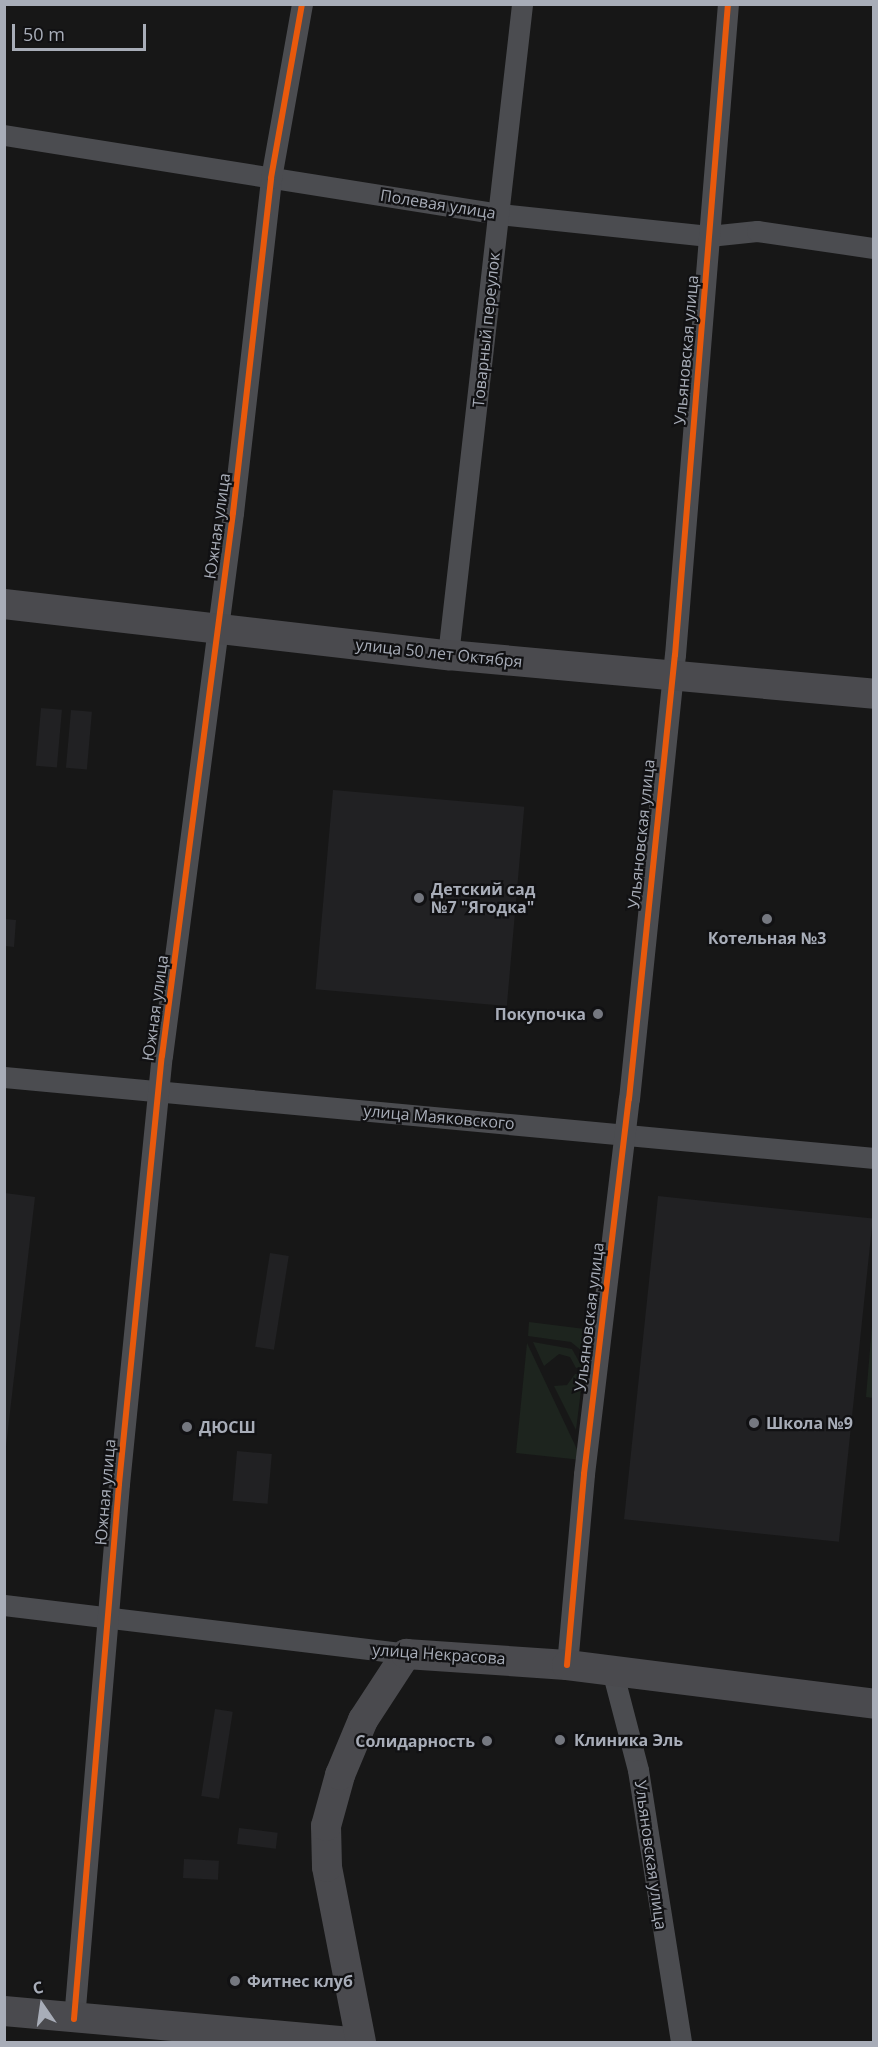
<!DOCTYPE html>
<html>
<head>
<meta charset="utf-8">
<style>
	body { margin:0 }
	#map { position:relative; width:878px; height:2047px; overflow:hidden; background:#171717; font-family:"Open Sans",sans-serif }
	div>[style] { position:absolute }
	.built>* { inset:0; background:#212123; transform-origin:0 0 }
	.green>* { inset:0; background:#1d241e }
	.street>* { height:21px; margin:-10.5px; padding:0 10.5px; transform-origin:10.5px; border-radius:10.5px; background:#4b4c50 }
	.secondary>* { height:30px; margin:-15px; padding:0 15px; transform-origin:15px; border-radius:15px; background:#4a4a4e }
	.cycleway>* { height:6px; margin:-3px; padding:0 3px; transform-origin:3px; border-radius:3px; background:#e8590c }
	.dots>* { width:16px; height:16px; translate:-50% -50%; box-sizing:border-box; border:3px solid #111113; border-radius:50% }
	span { translate:-50% -50%; white-space:nowrap; text-align:center; line-height:1.15; -webkit-text-stroke:4.5px #111113; paint-order:stroke }
	.street-label { font-size:16px; color:#a8adb8 }
	.poi-label { font-size:16px; color:#a8adb8; font-weight:700 }
	.left { translate:0 -50%; text-align:left }
	.right { translate:-100% -50%; text-align:right }
	.frame { position:absolute; inset:0; border:6px solid #a8adb8; pointer-events:none }
	.north { position:absolute; left:12px; top:1975px; width:60px; height:60px; -webkit-text-stroke:4px #111113; paint-order:stroke; rotate:347deg; font-size:16px; font-weight:700; line-height:24px; text-align:center; color:#a8adb8 }
	.north::after { content:''; display:block; margin:auto; width:21px; height:27px; background:#a8adb8; clip-path:polygon(50% 0,100% 100%,50% 72%,0 100%) }
	.scale { position:absolute; left:12px; top:24px; width:134px; height:27px; box-sizing:border-box; border:3px solid #a8adb8; border-top:0; padding-left:8px; font-size:18px; line-height:21px; white-space:nowrap; color:#a8adb8; -webkit-text-stroke:4px #111113; paint-order:stroke }
</style>
</head>
<body>
<div id="map">
	<div class="built">
		<div style="left:41px;top:708px;width:21px;height:58px;rotate:5deg"></div>
		<div style="left:71px;top:710px;width:21px;height:58px;rotate:5deg"></div>
		<div style="left:333px;top:790px;width:192px;height:200px;rotate:5deg"></div>
		<div style="clip-path:polygon(5px 919px,16px 920px,14px 947px,5px 946px)"></div>
		<div style="clip-path:polygon(5px 1193px,35px 1197px,5px 1455px,4px 1193px)"></div>
		<div style="left:658px;top:1196px;width:216px;height:325px;rotate:6deg"></div>
		<div style="left:270px;top:1253px;width:19px;height:95px;rotate:9deg"></div>
		<div style="left:237px;top:1451px;width:35px;height:50px;rotate:5deg"></div>
		<div style="left:215px;top:1709px;width:18px;height:88px;rotate:9deg"></div>
		<div style="left:239px;top:1828px;width:39px;height:16px;rotate:7deg"></div>
		<div style="left:184px;top:1859px;width:35px;height:19px;rotate:3deg"></div>
	</div>
	<div class="green">
		<div style="clip-path:polygon(873px 1314px,874px 1398px,873px 1398px,866px 1397px)"></div>
		<div style="clip-path:polygon(529px 1322px,585px 1329px,593px 1338px,588px 1356px,571px 1342px,528px 1336px)"></div>
		<div style="clip-path:polygon(533px 1342px,572px 1349px,582px 1367px,576px 1368px,570px 1357px,559px 1354px,544px 1366px)"></div>
		<div style="clip-path:polygon(527px 1343px,582px 1460px,516px 1453px)"></div>
		<div style="clip-path:polygon(575px 1374px,583px 1374px,576px 1430px,554px 1386px,567px 1385px)"></div>
	</div>
	<div class="street">
		<div style="left:4px;top:135px;width:501px;rotate:9.07deg"></div>
		<div style="left:499px;top:214px;width:211px;rotate:6deg"></div>
		<div style="left:709px;top:236px;width:48px;rotate:-5.9deg"></div>
		<div style="left:757px;top:231px;width:118px;rotate:8.3deg"></div>
		<div style="left:448px;top:655px;width:655px;rotate:-83.51deg"></div>
		<div style="left:4px;top:1077px;width:874px;rotate:5.32deg"></div>
		<div style="left:4px;top:1605px;width:405px;rotate:6.9deg"></div>
		<div style="left:567px;top:1665px;width:192px;rotate:-84.9deg"></div>
		<div style="left:584px;top:1474px;width:378px;rotate:-83.2deg"></div>
		<div style="left:629px;top:1099px;width:446px;rotate:-84.1deg"></div>
		<div style="left:675px;top:655px;width:653px;rotate:-85.35deg"></div>
		<div style="left:612px;top:1670px;width:103px;rotate:75.4deg"></div>
		<div style="left:638px;top:1770px;width:275px;rotate:81deg"></div>
		<div style="left:74px;top:2019px;width:537px;rotate:-85.19deg"></div>
		<div style="left:119px;top:1484px;width:430px;rotate:-84.3deg"></div>
		<div style="left:162px;top:1056px;width:548px;rotate:-82.55deg"></div>
		<div style="left:233px;top:513px;width:337px;rotate:-83.5deg"></div>
		<div style="left:271px;top:178px;width:177px;rotate:-79.9deg"></div>
	</div>
	<div class="secondary">
		<div style="left:4px;top:604px;width:447px;rotate:6.6deg"></div>
		<div style="left:448px;top:655px;width:428px;rotate:5.2deg"></div>
		<div style="left:4px;top:2011px;width:348px;rotate:5.1deg"></div>
		<div style="left:361px;top:2042px;width:178px;rotate:-101deg"></div>
		<div style="left:327px;top:1867px;width:41px;rotate:-91.4deg"></div>
		<div style="left:326px;top:1826px;width:53px;rotate:-74.6deg"></div>
		<div style="left:340px;top:1775px;width:60px;rotate:-67.3deg"></div>
		<div style="left:363px;top:1720px;width:79px;rotate:-56.9deg"></div>
		<div style="left:406px;top:1654px;width:161px;rotate:3.9deg"></div>
		<div style="left:567px;top:1665px;width:309px;rotate:7.2deg"></div>
	</div>
	<div class="cycleway">
		<div style="left:567px;top:1665px;width:192px;rotate:-84.9deg"></div>
		<div style="left:584px;top:1474px;width:378px;rotate:-83.2deg"></div>
		<div style="left:629px;top:1099px;width:446px;rotate:-84.1deg"></div>
		<div style="left:675px;top:655px;width:653px;rotate:-85.35deg"></div>
		<div style="left:74px;top:2019px;width:537px;rotate:-85.19deg"></div>
		<div style="left:119px;top:1484px;width:430px;rotate:-84.3deg"></div>
		<div style="left:162px;top:1056px;width:548px;rotate:-82.55deg"></div>
		<div style="left:233px;top:513px;width:337px;rotate:-83.5deg"></div>
		<div style="left:271px;top:178px;width:177px;rotate:-79.9deg"></div>
	</div>
	<div class="dots">
		<div style="left:419px;top:898px;background:#757880"></div>
		<div style="left:767px;top:919px;background:#757880"></div>
		<div style="left:598px;top:1014px;background:#757880"></div>
		<div style="left:754px;top:1423px;background:#757880"></div>
		<div style="left:187px;top:1427px;background:#757880"></div>
		<div style="left:560px;top:1740px;background:#757880"></div>
		<div style="left:487px;top:1741px;background:#757880"></div>
		<div style="left:235px;top:1981px;background:#757880"></div>
	</div>
	<div class="street-label">
		<span style="left:438px;top:204px;rotate:9deg">Полевая улица</span>
		<span style="left:486px;top:330px;rotate:-84deg">Товарный переулок</span>
		<span style="left:686px;top:350px;rotate:-85deg">Ульяновская улица</span>
		<span style="left:217px;top:526px;rotate:-82deg">Южная улица</span>
		<span style="left:439px;top:653px;rotate:6deg">улица 50 лет Октября</span>
		<span style="left:641px;top:834px;rotate:-84deg">Ульяновская улица</span>
		<span style="left:155px;top:1008px;rotate:-82deg">Южная улица</span>
		<span style="left:439px;top:1117px;rotate:5deg">улица Маяковского</span>
		<span style="left:589px;top:1317px;rotate:-83deg">Ульяновская улица</span>
		<span style="left:105px;top:1492px;rotate:-85deg">Южная улица</span>
		<span style="left:439px;top:1654px;rotate:4deg">улица Некрасова</span>
		<span style="left:651px;top:1855px;rotate:82deg">Ульяновская улица</span>
	</div>
	<div class="poi-label">
		<span class="left" style="left:431px;top:898px">Детский сад<br>№7 "Ягодка"</span>
		<span style="left:767px;top:938px">Котельная №3</span>
		<span class="right" style="left:586px;top:1014px">Покупочка</span>
		<span class="left" style="left:766px;top:1423px">Школа №9</span>
		<span class="left" style="left:199px;top:1427px">ДЮСШ</span>
		<span class="left" style="left:574px;top:1740px">Клиника Эль</span>
		<span class="right" style="left:475px;top:1741px">Солидарность</span>
		<span class="left" style="left:247px;top:1981px">Фитнес клуб</span>
	</div>
	<div class="frame"></div>
	<div class="north">С</div>
	<div class="scale">50 m</div>
</div>
</body>
</html>
